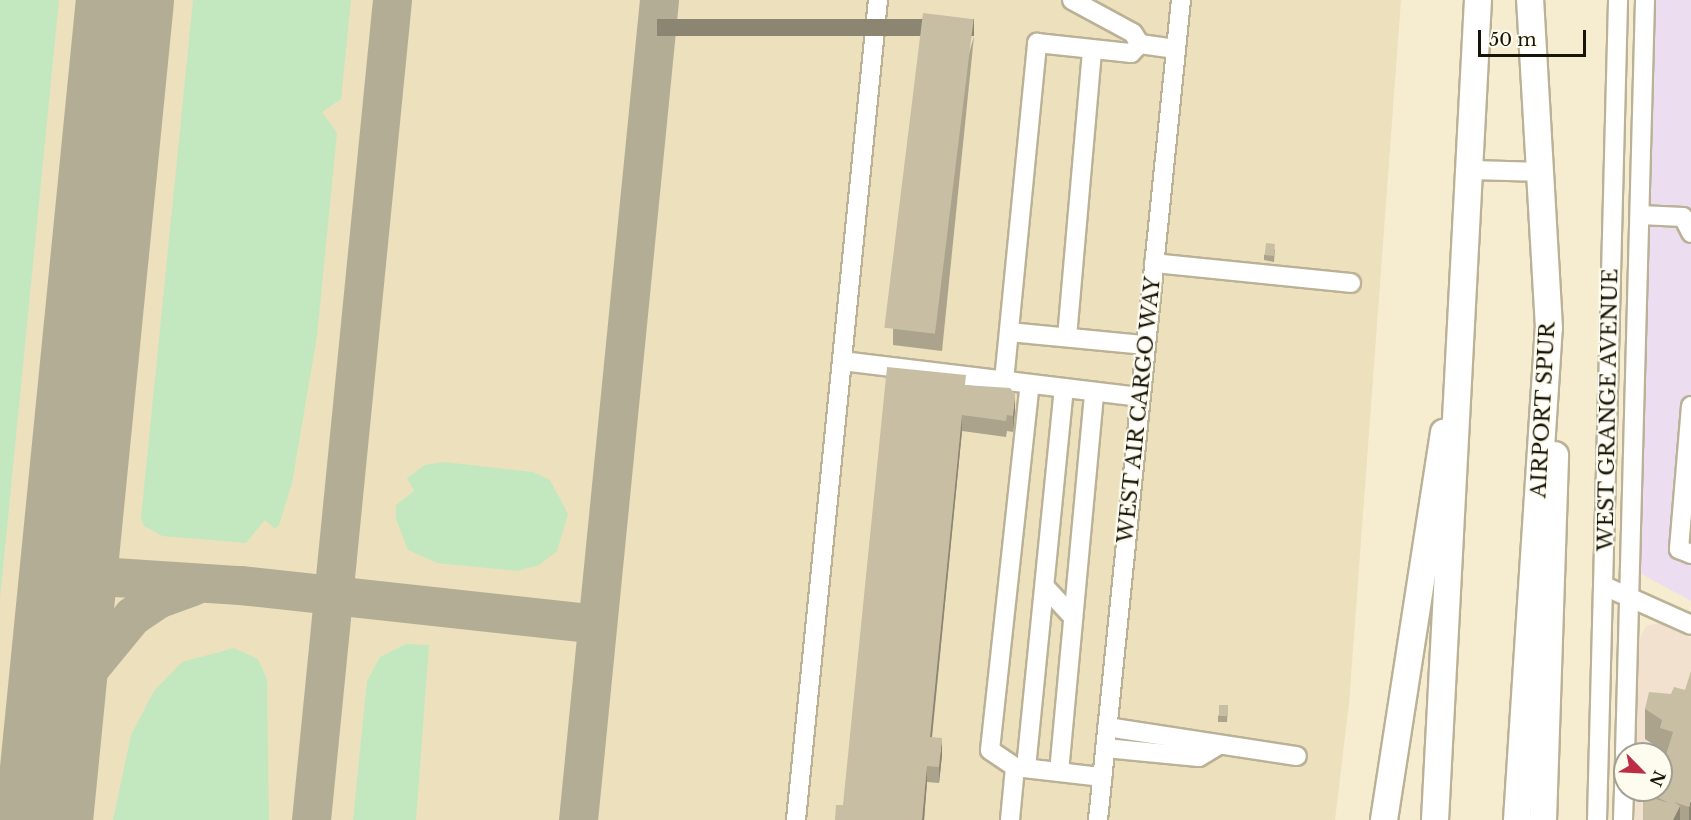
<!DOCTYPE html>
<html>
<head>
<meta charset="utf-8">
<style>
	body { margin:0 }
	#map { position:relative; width:1691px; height:820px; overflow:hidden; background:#f6edd1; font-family:"Libre Baskerville",serif }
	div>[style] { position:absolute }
	.commercial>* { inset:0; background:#f1e1ce }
	.industrial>* { inset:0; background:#edddf0 }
	.built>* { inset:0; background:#ece0bd }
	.green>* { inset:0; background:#c3e8c0 }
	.taxiway>* { height:39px; margin:-19.5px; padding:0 19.5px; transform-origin:19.5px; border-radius:19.5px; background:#b4ad96 }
	.runway>* { height:98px; margin:-49px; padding:0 49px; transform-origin:49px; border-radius:49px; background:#b4ad96 }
	.roads { filter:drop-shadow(2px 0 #bab196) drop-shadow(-2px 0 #bab196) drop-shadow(0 2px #bab196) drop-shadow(0 -2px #bab196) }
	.minor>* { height:18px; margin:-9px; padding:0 9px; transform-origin:9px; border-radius:9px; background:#fff }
	.highway>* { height:26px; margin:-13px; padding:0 13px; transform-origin:13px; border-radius:13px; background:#fff }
	.wall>* { inset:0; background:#aba38c }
	.shaded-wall>* { inset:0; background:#8b8572; transform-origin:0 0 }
	.building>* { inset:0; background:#c7bea3; transform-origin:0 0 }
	span { translate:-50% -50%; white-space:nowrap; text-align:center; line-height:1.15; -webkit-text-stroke:4.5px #fefbef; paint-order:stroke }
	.street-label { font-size:21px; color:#17140a }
	.north { position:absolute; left:1613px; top:742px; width:60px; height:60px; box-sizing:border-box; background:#fefbef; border:2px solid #a29f93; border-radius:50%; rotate:114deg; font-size:16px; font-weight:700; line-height:24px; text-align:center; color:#17140a }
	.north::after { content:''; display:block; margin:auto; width:21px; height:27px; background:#bd2c45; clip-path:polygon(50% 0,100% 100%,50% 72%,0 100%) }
	.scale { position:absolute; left:1478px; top:30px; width:108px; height:27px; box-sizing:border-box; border:3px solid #17140a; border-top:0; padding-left:8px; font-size:18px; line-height:21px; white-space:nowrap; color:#17140a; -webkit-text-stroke:4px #fefbef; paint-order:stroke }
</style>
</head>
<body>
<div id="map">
	<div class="commercial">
		<div style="clip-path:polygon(1660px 623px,1691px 638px,1691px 820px,1635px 820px,1636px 790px,1661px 790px,1661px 754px,1636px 754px,1639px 640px,1646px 626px)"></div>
	</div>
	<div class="industrial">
		<div style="clip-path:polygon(1655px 0,1691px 0,1691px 601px,1638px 572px)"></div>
	</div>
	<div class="built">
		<div style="clip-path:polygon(0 0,1401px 0,1349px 703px,1335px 820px,0 820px)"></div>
	</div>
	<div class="green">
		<div style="clip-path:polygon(0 0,59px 0,0 599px)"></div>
		<div style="clip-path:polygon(193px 0,351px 0,341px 99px,322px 112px,337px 133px,317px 336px,292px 483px,279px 525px,275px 529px,265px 520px,246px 543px,162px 536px,144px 526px,141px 518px)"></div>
		<div style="clip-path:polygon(444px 462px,533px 472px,550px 480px,568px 514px,557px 551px,539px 565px,518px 571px,437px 563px,408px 550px,396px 519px,396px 505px,414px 491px,407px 478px,425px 465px)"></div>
		<div style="clip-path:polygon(406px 644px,429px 645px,416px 820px,353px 820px,367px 681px,380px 657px)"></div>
		<div style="clip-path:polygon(234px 648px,258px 659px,267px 679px,269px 820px,113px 820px,131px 735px,154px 691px,182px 662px)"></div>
	</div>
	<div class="taxiway">
		<div style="left:68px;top:574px;width:172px;rotate:3.7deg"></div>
		<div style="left:240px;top:585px;width:359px;rotate:6.2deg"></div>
		<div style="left:47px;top:820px;width:98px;rotate:-80.1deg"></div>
		<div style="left:64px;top:723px;width:57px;rotate:-66.1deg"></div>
		<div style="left:87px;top:671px;width:71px;rotate:-50.7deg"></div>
		<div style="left:132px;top:616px;width:30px;rotate:-34deg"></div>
		<div style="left:157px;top:599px;width:38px;rotate:-20deg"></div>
		<div style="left:311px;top:820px;width:824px;rotate:-84.36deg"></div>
		<div style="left:578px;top:820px;width:824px;rotate:-84.36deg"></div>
	</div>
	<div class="runway">
		<div style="left:44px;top:820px;width:824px;rotate:-84.36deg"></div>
	</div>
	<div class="roads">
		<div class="minor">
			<div style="left:1072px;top:0;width:69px;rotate:28.4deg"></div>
			<div style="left:1133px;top:33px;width:13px;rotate:58deg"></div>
			<div style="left:1140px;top:44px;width:36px;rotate:8deg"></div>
			<div style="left:1472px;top:170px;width:71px;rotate:1.6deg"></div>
			<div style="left:1640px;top:215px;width:43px;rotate:2.7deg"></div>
			<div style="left:1683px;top:217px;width:18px;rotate:63deg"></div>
			<div style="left:1154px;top:263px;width:198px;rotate:5.8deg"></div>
			<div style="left:1009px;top:332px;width:137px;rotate:5.5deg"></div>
			<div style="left:1067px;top:337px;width:289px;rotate:-85deg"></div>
			<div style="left:842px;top:361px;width:301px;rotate:6.9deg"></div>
			<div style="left:1004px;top:381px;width:340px;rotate:-84.4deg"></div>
			<div style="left:1037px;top:43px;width:95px;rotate:6.1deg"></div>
			<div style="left:1131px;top:53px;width:13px;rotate:-45deg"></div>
			<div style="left:1691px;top:406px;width:144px;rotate:94.8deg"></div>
			<div style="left:1679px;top:549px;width:13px;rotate:23deg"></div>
			<div style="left:1604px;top:586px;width:95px;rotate:24.1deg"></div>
			<div style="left:1045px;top:587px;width:41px;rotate:47deg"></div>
			<div style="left:1107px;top:727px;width:192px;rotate:8.7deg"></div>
			<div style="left:1105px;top:748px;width:94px;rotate:5.5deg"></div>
			<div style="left:1199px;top:757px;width:23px;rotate:-31deg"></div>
			<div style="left:1625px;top:754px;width:754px;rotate:-88.48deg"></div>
			<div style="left:1015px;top:767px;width:30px;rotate:-146deg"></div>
			<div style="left:990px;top:750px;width:368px;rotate:-83.8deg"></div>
			<div style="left:1026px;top:768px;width:382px;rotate:-84.3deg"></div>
			<div style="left:1059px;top:772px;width:382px;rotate:-84.7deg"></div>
			<div style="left:796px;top:820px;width:824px;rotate:-84.29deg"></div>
			<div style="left:1010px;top:820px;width:53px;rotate:-84.6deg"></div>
			<div style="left:1015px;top:767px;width:88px;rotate:6.6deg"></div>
			<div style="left:1098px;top:820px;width:824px;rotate:-84.22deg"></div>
			<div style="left:1597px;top:820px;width:820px;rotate:-88.53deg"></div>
			<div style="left:1623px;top:820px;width:61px;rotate:-88.1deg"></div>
		</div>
		<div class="highway">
			<div style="left:1384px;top:820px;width:392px;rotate:-81.2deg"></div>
			<div style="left:1435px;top:820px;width:821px;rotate:-87deg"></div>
			<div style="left:1517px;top:820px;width:493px;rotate:-86.3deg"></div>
			<div style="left:1549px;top:328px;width:329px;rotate:-93.3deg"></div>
			<div style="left:1543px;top:820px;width:365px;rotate:-88.1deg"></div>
		</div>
	</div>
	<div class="wall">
		<div style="clip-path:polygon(974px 36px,942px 351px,893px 345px,893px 329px)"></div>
		<div style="clip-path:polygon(1275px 249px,1274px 262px,1264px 260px,1264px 255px)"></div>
		<div style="clip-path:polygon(966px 385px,1015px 410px,1013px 432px,1007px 431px,1006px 437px,962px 431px,932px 738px,942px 755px,939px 783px,927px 782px,924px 820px,843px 805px)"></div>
		<div style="clip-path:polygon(1671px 694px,1691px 820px,1643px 820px,1643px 795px,1654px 798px,1664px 760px,1661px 759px,1660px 749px,1645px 739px,1645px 709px)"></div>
		<div style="clip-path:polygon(1228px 705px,1227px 722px,1218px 722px,1218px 716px)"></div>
	</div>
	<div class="shaded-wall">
		<div style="left:974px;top:19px;width:17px;height:317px;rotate:90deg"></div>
		<div style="clip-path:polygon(1015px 394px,1015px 410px,1013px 432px,1013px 416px)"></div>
		<div style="clip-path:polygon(962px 415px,962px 431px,930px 754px,930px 737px)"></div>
		<div style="clip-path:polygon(942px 738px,942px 755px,939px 783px,939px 767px)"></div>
		<div style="clip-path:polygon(927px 766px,927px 782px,924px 820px,922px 820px)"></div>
		<div style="clip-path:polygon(1691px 800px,1691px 820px,1689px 820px,1689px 807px)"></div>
		<div style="clip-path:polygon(1680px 806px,1680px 820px,1673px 820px)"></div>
	</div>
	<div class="building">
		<div style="left:923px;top:13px;width:51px;height:317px;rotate:7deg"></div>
		<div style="left:1266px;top:243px;width:9px;height:12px;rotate:6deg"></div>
		<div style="clip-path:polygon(887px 367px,966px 375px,965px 385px,1010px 388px,1015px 394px,1013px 416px,1007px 415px,1006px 421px,962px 415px,930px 737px,942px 738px,939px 767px,927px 766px,922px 820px,835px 820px,836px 805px,843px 805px)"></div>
		<div style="clip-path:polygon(1691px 671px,1691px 800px,1689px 807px,1674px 802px,1680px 806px,1673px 820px,1643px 820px,1643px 795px,1669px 803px,1654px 796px,1656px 790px,1661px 790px,1661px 771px,1673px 732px,1660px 728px,1662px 720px,1645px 709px,1649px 692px,1671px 694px,1674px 687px,1685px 690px)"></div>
		<div style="left:1219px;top:705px;width:9px;height:11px"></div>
	</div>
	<div class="street-label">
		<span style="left:1139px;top:410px;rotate:-84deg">WEST AIR CARGO WAY</span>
		<span style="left:1543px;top:410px;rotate:-87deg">AIRPORT SPUR</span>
		<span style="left:1608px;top:410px;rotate:-89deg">WEST GRANGE AVENUE</span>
	</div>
	<div class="north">N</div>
	<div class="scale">50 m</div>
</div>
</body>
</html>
